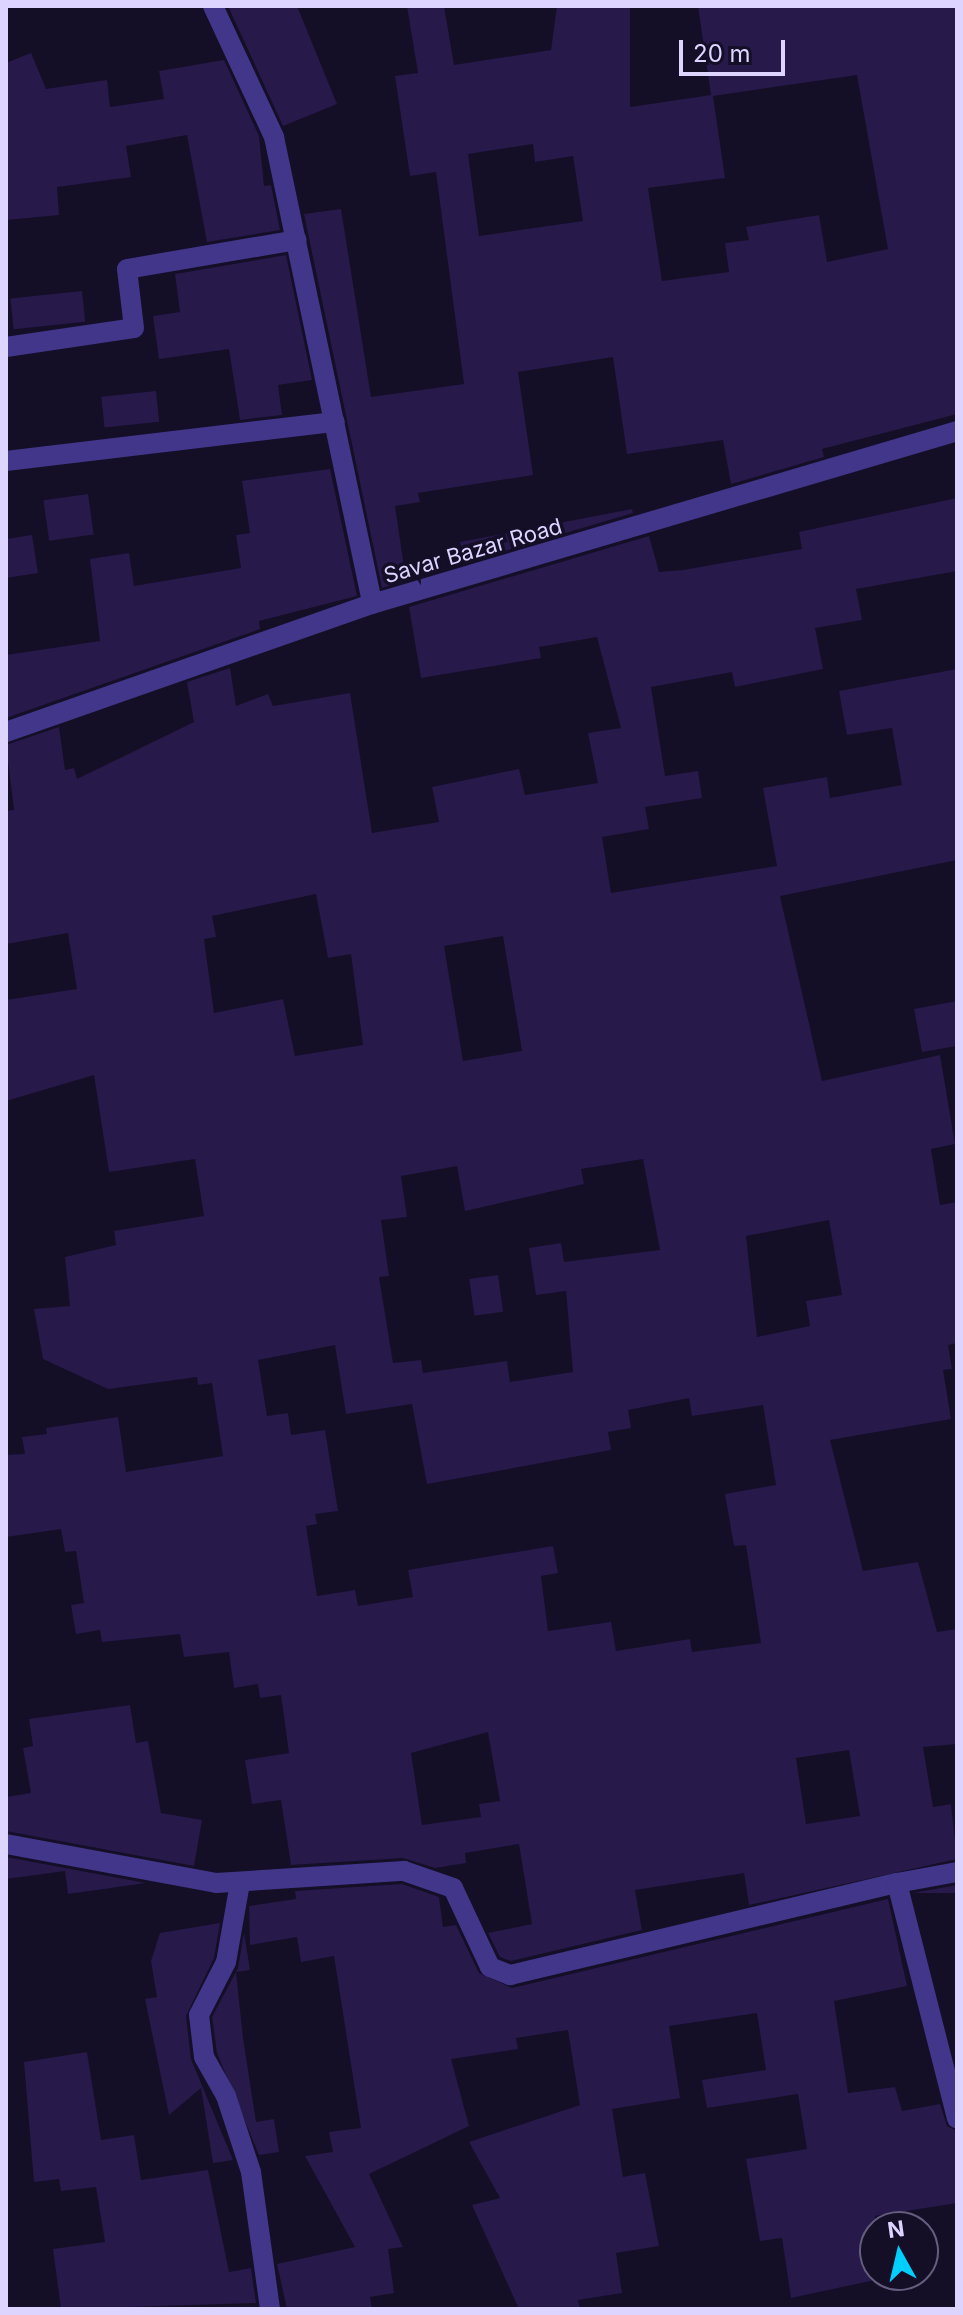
<!DOCTYPE html>
<html>
<head>
<meta charset="utf-8">
<style>
	body { margin:0 }
	#map { position:relative; width:963px; height:2315px; overflow:hidden; background:#140e27; font-family:Inter,sans-serif }
	div>[style] { position:absolute }
	.building>* { inset:0; background:#271949; transform-origin:0 0 }
	.minor>* { height:20px; margin:-10px; padding:0 10px; transform-origin:10px; border-radius:10px; background:#413689 }
	span { translate:-50% -50%; white-space:nowrap; text-align:center; line-height:1.15; -webkit-text-stroke:7px #140e27; paint-order:stroke }
	.street-label { font-size:22px; color:#ddd4ff }
	.frame { position:absolute; inset:0; border:8px solid #ddd4ff; pointer-events:none }
	.north { position:absolute; left:859px; top:2211px; width:80px; height:80px; box-sizing:border-box; background:#140e27; border:2px solid #645d7d; border-radius:50%; rotate:352deg; font-size:22px; font-weight:700; line-height:32px; text-align:center; color:#ddd4ff }
	.north::after { content:''; display:block; margin:auto; width:28px; height:36px; background:#00ceff; clip-path:polygon(50% 0,100% 100%,50% 72%,0 100%) }
	.scale { position:absolute; left:679px; top:40px; width:106px; height:36px; box-sizing:border-box; border:4px solid #ddd4ff; border-top:0; padding-left:10px; font-size:24px; line-height:28px; white-space:nowrap; color:#ddd4ff; -webkit-text-stroke:6px #140e27; paint-order:stroke }
</style>
</head>
<body>
<div id="map">
	<div class="building">
		<div style="clip-path:polygon(228px 6px,297px 6px,337px 104px,283px 126px)"></div>
		<div style="clip-path:polygon(evenodd,407px 6px,444px 6px,454px 65px,551px 50px,557px 6px,630px 6px,630px 107px,711px 95px,698px 6px,957px 6px,957px 414px,822px 449px,824px 457px,731px 484px,723px 440px,627px 454px,613px 357px,518px 372px,533px 475px,418px 493px,420px 502px,395px 506px,406px 580px,382px 588px,304px 214px,341px 209px,371px 397px,464px 384px,436px 172px,410px 176px,395px 76px,418px 73px,407px 6px,857px 75px,888px 249px,827px 262px,819px 215px,746px 227px,749px 240px,725px 243px,729px 272px,662px 281px,648px 188px,725px 178px,713px 96px,857px 75px,407px 6px,533px 144px,535px 162px,573px 156px,583px 221px,479px 236px,468px 154px,533px 144px)"></div>
		<div style="clip-path:polygon(31px 53px,46px 89px,107px 80px,110px 107px,164px 99px,159px 71px,224px 60px,259px 136px,264px 186px,271px 185px,280px 230px,207px 242px,187px 135px,126px 146px,131px 177px,57px 187px,59px 215px,6px 220px,6px 63px)"></div>
		<div style="clip-path:polygon(286px 255px,312px 380px,278px 385px,282px 415px,240px 420px,229px 349px,159px 359px,153px 316px,180px 312px,175px 274px)"></div>
		<div style="left:82px;top:291px;width:31px;height:72px;rotate:84deg"></div>
		<div style="left:156px;top:391px;width:31px;height:55px;rotate:84deg"></div>
		<div style="clip-path:polygon(330px 469px,357px 596px,259px 621px,260px 629px,6px 718px,6px 655px,100px 641px,90px 559px,129px 553px,134px 586px,241px 568px,236px 535px,250px 533px,242px 481px)"></div>
		<div style="left:88px;top:494px;width:41px;height:45px;rotate:82deg"></div>
		<div style="clip-path:polygon(evenodd,957px 498px,957px 571px,856px 589px,862px 620px,815px 628px,823px 669px,735px 687px,732px 672px,651px 687px,665px 776px,698px 771px,702px 798px,645px 807px,649px 829px,602px 837px,611px 893px,777px 866px,763px 788px,827px 777px,830px 798px,902px 785px,892px 728px,847px 735px,839px 691px,957px 669px,957px 860px,780px 896px,822px 1081px,940px 1055px,955px 1144px,931px 1149px,940px 1205px,957px 1202px,957px 1343px,948px 1345px,952px 1369px,943px 1370px,951px 1419px,830px 1440px,863px 1571px,918px 1562px,937px 1632px,957px 1629px,957px 1744px,923px 1747px,933px 1807px,951px 1804px,957px 1859px,749px 1905px,744px 1873px,635px 1890px,642px 1930px,511px 1961px,500px 1957px,488px 1933px,532px 1924px,519px 1844px,465px 1853px,466px 1863px,435px 1868px,403px 1858px,291px 1865px,281px 1800px,252px 1804px,245px 1760px,289px 1753px,281px 1695px,260px 1698px,258px 1684px,234px 1688px,229px 1652px,184px 1657px,180px 1634px,102px 1642px,100px 1630px,76px 1634px,71px 1605px,84px 1603px,76px 1551px,65px 1552px,61px 1529px,6px 1537px,6px 1455px,25px 1454px,22px 1437px,47px 1434px,46px 1428px,118px 1417px,126px 1472px,223px 1456px,212px 1383px,198px 1385px,197px 1377px,108px 1389px,43px 1359px,34px 1309px,70px 1306px,65px 1257px,116px 1245px,114px 1231px,204px 1216px,195px 1159px,109px 1172px,94px 1075px,6px 1101px,6px 1000px,77px 989px,68px 933px,6px 944px,6px 811px,14px 810px,6px 745px,59px 727px,65px 770px,74px 768px,77px 779px,194px 722px,187px 682px,230px 668px,236px 706px,268px 694px,273px 706px,350px 693px,372px 833px,439px 822px,432px 787px,519px 769px,525px 795px,598px 783px,588px 733px,621px 728px,597px 637px,539px 647px,541px 658px,421px 678px,409px 607px,649px 536px,659px 572px,683px 570px,802px 549px,799px 532px,957px 498px,316px 894px,328px 958px,351px 954px,363px 1045px,295px 1056px,283px 999px,214px 1013px,204px 939px,216px 937px,212px 916px,316px 894px,957px 498px,503px 936px,522px 1051px,463px 1061px,444px 946px,503px 936px,957px 498px,643px 1159px,660px 1250px,564px 1262px,561px 1243px,529px 1248px,536px 1295px,566px 1291px,573px 1372px,510px 1382px,507px 1361px,423px 1373px,421px 1360px,393px 1363px,379px 1277px,389px 1276px,381px 1220px,407px 1217px,401px 1176px,457px 1166px,465px 1211px,584px 1184px,581px 1169px,643px 1159px,957px 498px,829px 1220px,842px 1295px,806px 1301px,810px 1326px,757px 1337px,746px 1236px,829px 1220px,957px 498px,335px 1345px,346px 1414px,412px 1404px,427px 1484px,611px 1450px,608px 1432px,631px 1428px,628px 1410px,689px 1398px,692px 1416px,763px 1405px,776px 1485px,725px 1494px,734px 1546px,746px 1545px,761px 1643px,692px 1652px,690px 1639px,616px 1651px,611px 1622px,548px 1631px,541px 1576px,558px 1573px,553px 1546px,408px 1570px,413px 1597px,358px 1606px,355px 1590px,317px 1596px,306px 1526px,317px 1524px,315px 1514px,338px 1511px,325px 1430px,291px 1435px,288px 1413px,267px 1416px,258px 1360px,335px 1345px,957px 498px,488px 1732px,500px 1801px,479px 1804px,481px 1817px,422px 1825px,411px 1753px,488px 1732px,957px 498px,849px 1750px,860px 1816px,806px 1824px,796px 1758px,849px 1750px)"></div>
		<div style="clip-path:polygon(632px 509px,633px 513px,464px 563px,460px 542px)"></div>
		<div style="clip-path:polygon(32px 535px,38px 573px,6px 578px,6px 539px)"></div>
		<div style="clip-path:polygon(957px 1001px,957px 1046px,922px 1052px,914px 1009px)"></div>
		<div style="left:498px;top:1275px;width:37px;height:29px;rotate:82deg"></div>
		<div style="clip-path:polygon(130px 1705px,136px 1743px,148px 1741px,161px 1813px,202px 1820px,194px 1866px,6px 1831px,6px 1797px,31px 1793px,23px 1748px,33px 1746px,29px 1719px)"></div>
		<div style="clip-path:polygon(6px 1857px,146px 1883px,68px 1894px,65px 1871px,6px 1879px)"></div>
		<div style="clip-path:polygon(402px 1884px,439px 1897px,443px 1927px,456px 1925px,479px 1973px,512px 1988px,888px 1899px,907px 1986px,834px 2001px,848px 2093px,895px 2087px,902px 2111px,940px 2104px,947px 2126px,957px 2131px,957px 2203px,875px 2216px,875px 2280px,791px 2298px,782px 2238px,760px 2241px,746px 2159px,807px 2149px,798px 2094px,707px 2108px,702px 2080px,766px 2070px,757px 2013px,669px 2026px,680px 2098px,612px 2109px,623px 2177px,645px 2173px,659px 2246px,616px 2253px,622px 2293px,578px 2300px,580px 2309px,519px 2309px,472px 2205px,500px 2198px,469px 2142px,580px 2105px,568px 2030px,516px 2038px,518px 2049px,451px 2059px,469px 2126px,369px 2174px,403px 2247px,388px 2249px,394px 2293px,370px 2297px,372px 2309px,287px 2309px,277px 2264px,355px 2247px,305px 2156px,333px 2152px,329px 2132px,361px 2128px,334px 1956px,301px 1962px,297px 1937px,250px 1945px,249px 1906px,296px 1899px,295px 1891px)"></div>
		<div style="clip-path:polygon(957px 1885px,957px 1893px,913px 1893px)"></div>
		<div style="clip-path:polygon(220px 1923px,214px 1958px,186px 2016px,191px 2059px,233px 2160px,213px 2163px,201px 2088px,169px 2115px,145px 1999px,157px 1997px,151px 1961px,160px 1933px)"></div>
		<div style="clip-path:polygon(244px 1933px,250px 1970px,236px 1972px,243px 2038px,256px 2122px,274px 2119px,279px 2152px,259px 2155px,217px 2053px,212px 2017px,238px 1968px)"></div>
		<div style="clip-path:polygon(87px 2052px,101px 2140px,134px 2135px,141px 2180px,208px 2170px,229px 2272px,251px 2268px,256px 2303px,61px 2309px,53px 2249px,105px 2242px,96px 2187px,61px 2191px,59px 2179px,34px 2182px,24px 2062px)"></div>
	</div>
	<div class="minor">
		<div style="left:213px;top:6px;width:145px;rotate:65deg"></div>
		<div style="left:274px;top:137px;width:477px;rotate:78.1deg"></div>
		<div style="left:6px;top:347px;width:129px;rotate:-8.4deg"></div>
		<div style="left:134px;top:328px;width:59px;rotate:-96.8deg"></div>
		<div style="left:127px;top:269px;width:172px;rotate:-9.7deg"></div>
		<div style="left:6px;top:461px;width:331px;rotate:-6.8deg"></div>
		<div style="left:6px;top:732px;width:388px;rotate:-19.3deg"></div>
		<div style="left:372px;top:604px;width:610px;rotate:-16.47deg"></div>
		<div style="left:6px;top:1844px;width:214px;rotate:10.5deg"></div>
		<div style="left:216px;top:1883px;width:188px;rotate:-3.7deg"></div>
		<div style="left:404px;top:1871px;width:52px;rotate:19.1deg"></div>
		<div style="left:453px;top:1888px;width:87px;rotate:64.9deg"></div>
		<div style="left:490px;top:1967px;width:22px;rotate:22deg"></div>
		<div style="left:510px;top:1975px;width:398px;rotate:-13.4deg"></div>
		<div style="left:897px;top:1883px;width:243px;rotate:75.7deg"></div>
		<div style="left:240px;top:1883px;width:80px;rotate:100deg"></div>
		<div style="left:226px;top:1962px;width:59px;rotate:117deg"></div>
		<div style="left:199px;top:2015px;width:42px;rotate:83.2deg"></div>
		<div style="left:204px;top:2057px;width:45px;rotate:60.6deg"></div>
		<div style="left:226px;top:2096px;width:80px;rotate:71.8deg"></div>
		<div style="left:251px;top:2172px;width:138px;rotate:82.1deg"></div>
		<div style="left:897px;top:1883px;width:61px;rotate:-10.4deg"></div>
	</div>
	<div class="street-label">
		<span style="left:473px;top:551px;rotate:-16deg">Savar Bazar Road</span>
	</div>
	<div class="frame"></div>
	<div class="north">N</div>
	<div class="scale">20 m</div>
</div>
</body>
</html>
